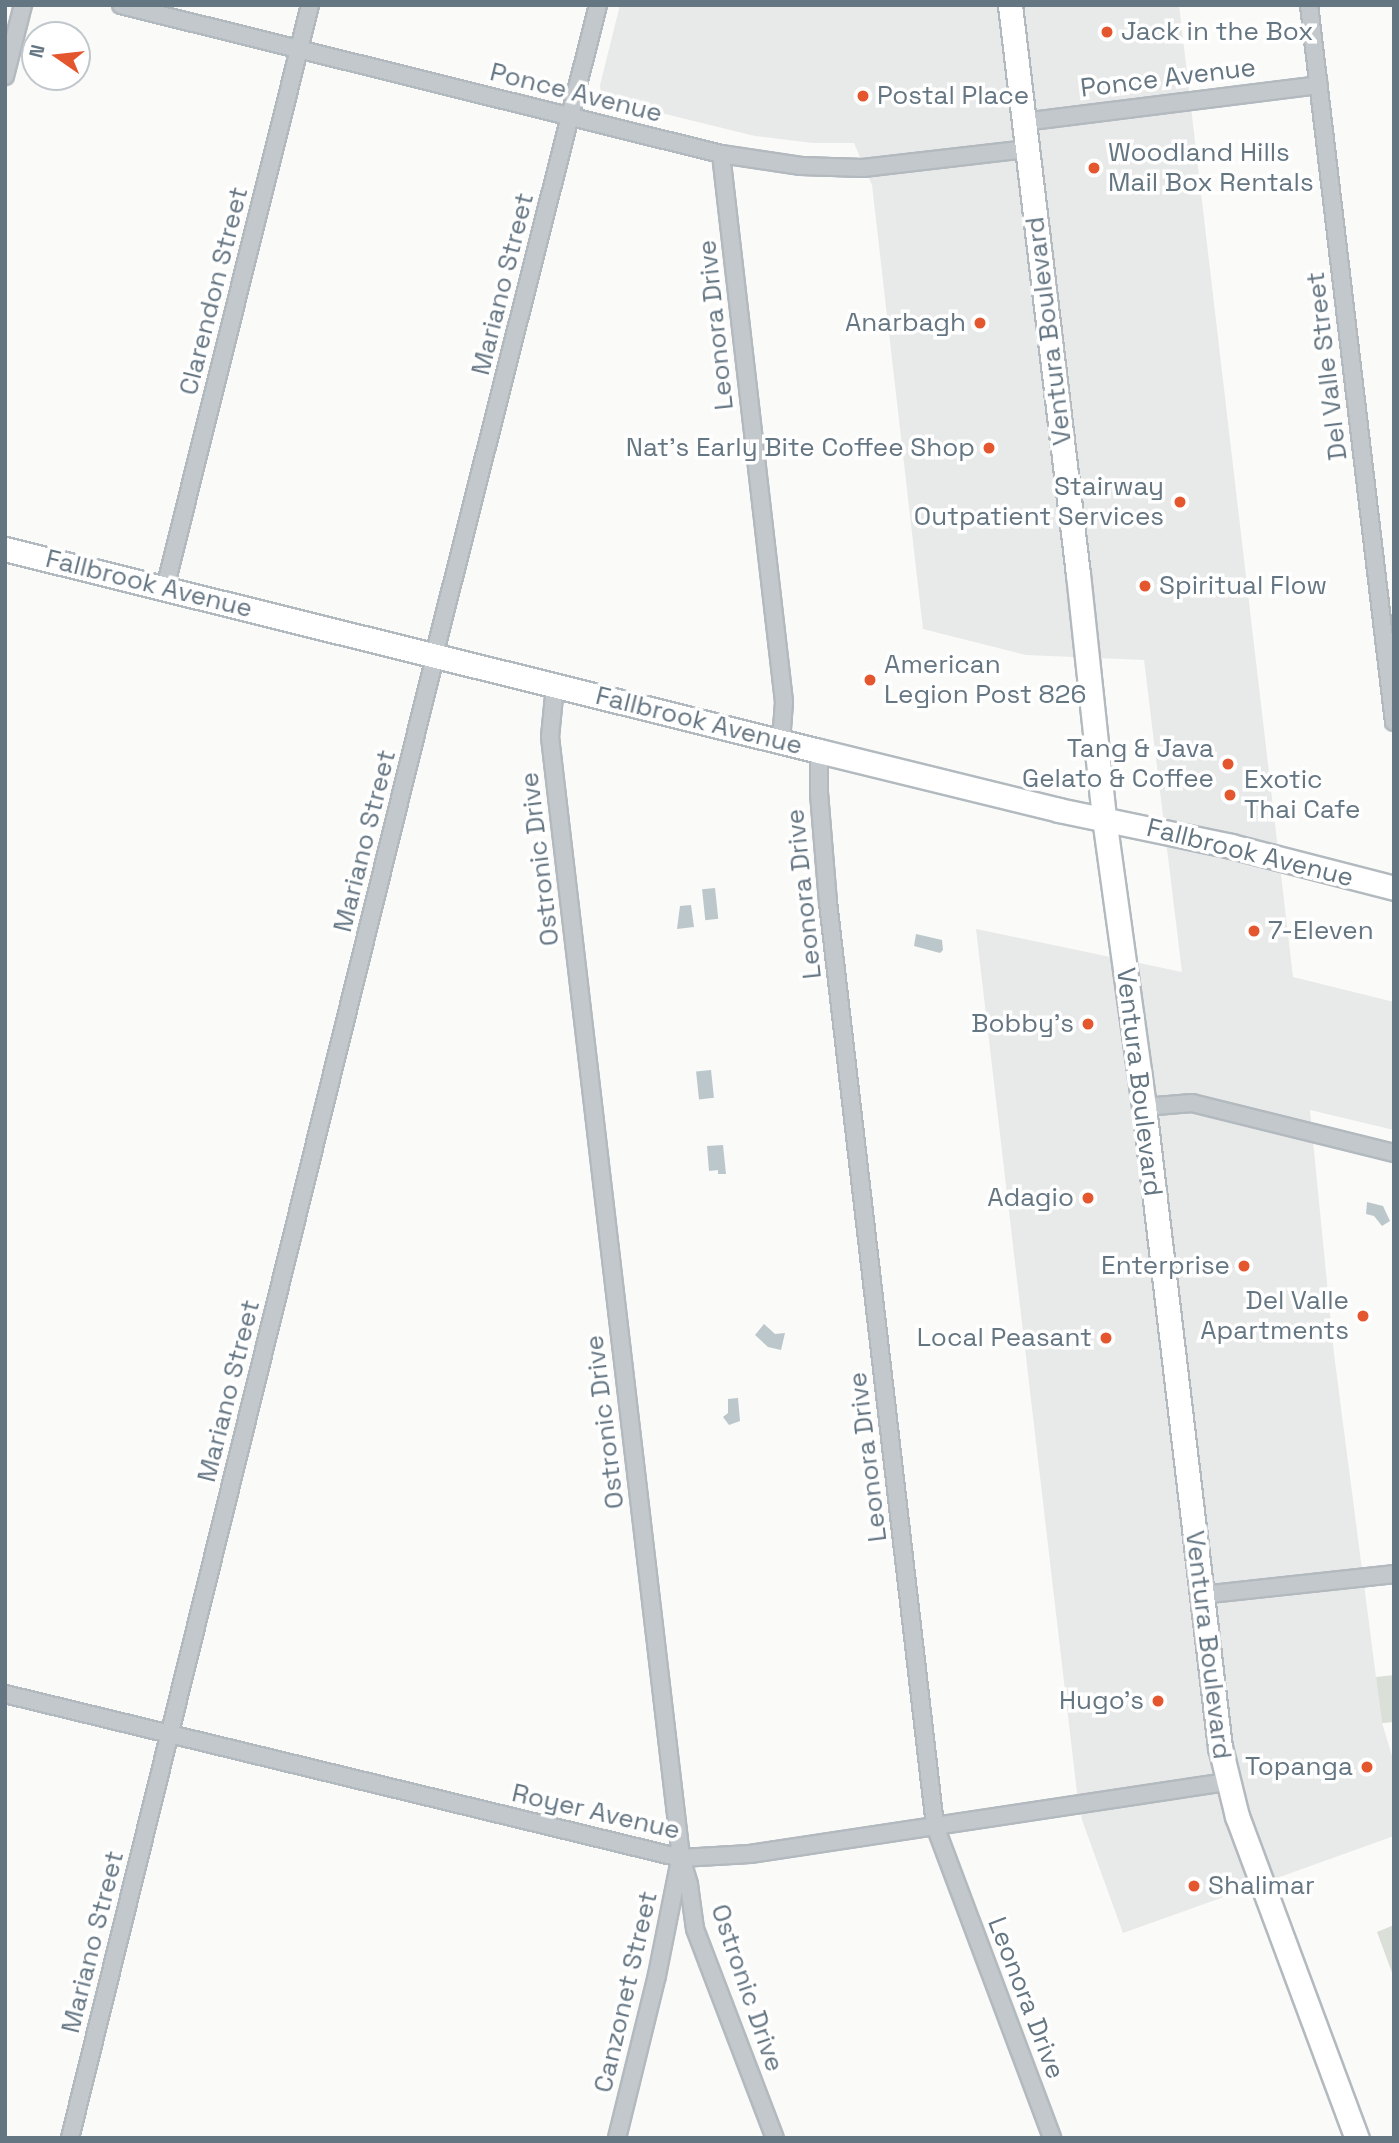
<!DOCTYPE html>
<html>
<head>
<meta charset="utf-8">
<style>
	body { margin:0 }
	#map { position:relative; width:1399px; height:2143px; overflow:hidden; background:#fafaf8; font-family:"Space Grotesk",sans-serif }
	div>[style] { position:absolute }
	.built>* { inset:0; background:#e8e9e9 }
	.green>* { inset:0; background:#dadfd7 }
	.water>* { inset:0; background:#bbc7cb; transform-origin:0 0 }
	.roads { filter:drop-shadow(2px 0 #b3babf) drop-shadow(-2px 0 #b3babf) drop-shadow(0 2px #b3babf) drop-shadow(0 -2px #b3babf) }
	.street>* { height:16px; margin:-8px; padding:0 8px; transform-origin:8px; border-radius:8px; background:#c3c8cc }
	.secondary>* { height:23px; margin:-11.5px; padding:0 11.5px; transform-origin:11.5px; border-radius:11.5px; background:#fff }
	.dots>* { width:19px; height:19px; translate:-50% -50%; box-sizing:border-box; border:4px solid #fff; border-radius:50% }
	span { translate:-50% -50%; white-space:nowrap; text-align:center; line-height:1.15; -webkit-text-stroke:7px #fff; paint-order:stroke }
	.poi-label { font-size:26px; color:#657683 }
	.left { translate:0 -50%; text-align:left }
	.right { translate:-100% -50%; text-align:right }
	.street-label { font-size:26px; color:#657683 }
	.frame { position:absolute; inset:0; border:7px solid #657683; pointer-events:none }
	.north { position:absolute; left:21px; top:21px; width:70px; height:70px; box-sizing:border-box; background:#fff; border:2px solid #c1c8cd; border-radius:50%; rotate:284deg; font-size:19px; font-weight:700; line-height:28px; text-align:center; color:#657683 }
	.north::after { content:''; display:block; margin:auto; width:24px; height:32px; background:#e4572e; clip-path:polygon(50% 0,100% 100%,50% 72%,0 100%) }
</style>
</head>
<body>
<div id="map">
	<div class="built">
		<div style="clip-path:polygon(620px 5px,1179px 5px,1293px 977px,1394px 1002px,1394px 1130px,1310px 1110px,1334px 1354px,1382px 1723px,1394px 1762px,1394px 1836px,1123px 1933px,1082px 1820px,1077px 1793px,976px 929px,1182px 972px,1144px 660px,1026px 655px,923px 629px,872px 185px,854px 143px,813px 143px,755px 136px,608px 100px,601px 95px,600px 85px)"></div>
	</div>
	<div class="green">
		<div style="clip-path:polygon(1394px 1675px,1394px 1722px,1382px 1723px,1376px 1677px)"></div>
		<div style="clip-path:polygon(1394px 1925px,1394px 1978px,1377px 1932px)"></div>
	</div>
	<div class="water">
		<div style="left:715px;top:888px;width:31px;height:13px;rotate:84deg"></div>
		<div style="clip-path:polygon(691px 905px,694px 927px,677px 929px,680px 906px)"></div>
		<div style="clip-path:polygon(916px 934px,942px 940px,943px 950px,940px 953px,914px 946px)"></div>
		<div style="left:711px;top:1070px;width:28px;height:15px;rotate:84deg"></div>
		<div style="clip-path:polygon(723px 1145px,726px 1174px,718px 1174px,718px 1170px,709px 1171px,707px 1146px)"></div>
		<div style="clip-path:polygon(1367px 1202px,1383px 1206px,1390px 1221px,1382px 1226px,1374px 1216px,1366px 1214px)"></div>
		<div style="clip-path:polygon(764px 1324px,775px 1334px,785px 1333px,781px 1350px,768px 1347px,755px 1335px)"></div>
		<div style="clip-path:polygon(738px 1398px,740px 1421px,729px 1425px,723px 1417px,728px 1413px,728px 1399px)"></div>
	</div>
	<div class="roads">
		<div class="street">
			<div style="left:121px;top:5px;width:618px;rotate:13.95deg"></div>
			<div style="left:721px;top:154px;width:81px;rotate:8.5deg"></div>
			<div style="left:801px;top:166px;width:62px;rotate:1.8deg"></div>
			<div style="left:863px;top:168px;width:164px;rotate:-6.6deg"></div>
			<div style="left:1309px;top:5px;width:722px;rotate:83.24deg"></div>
			<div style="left:5px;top:76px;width:73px;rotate:-75.8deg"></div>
			<div style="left:1023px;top:122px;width:298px;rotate:-7.1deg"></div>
			<div style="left:721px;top:154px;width:552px;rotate:83.44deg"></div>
			<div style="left:784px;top:702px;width:40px;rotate:94.3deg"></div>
			<div style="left:165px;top:588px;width:601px;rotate:-76.03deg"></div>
			<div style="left:434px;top:656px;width:671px;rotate:-75.86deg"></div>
			<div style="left:555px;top:686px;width:51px;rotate:95.6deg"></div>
			<div style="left:550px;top:737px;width:1129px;rotate:83.33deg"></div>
			<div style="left:681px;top:1858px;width:28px;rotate:73deg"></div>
			<div style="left:689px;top:1885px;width:44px;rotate:82.2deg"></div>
			<div style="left:695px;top:1929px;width:224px;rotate:69.1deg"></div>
			<div style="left:819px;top:751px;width:42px;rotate:90deg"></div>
			<div style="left:819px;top:793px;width:109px;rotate:85.3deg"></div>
			<div style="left:828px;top:902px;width:930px;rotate:83.39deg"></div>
			<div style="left:935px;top:1826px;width:333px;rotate:69.4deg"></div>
			<div style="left:1144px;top:1107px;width:48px;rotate:-4.8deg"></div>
			<div style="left:1192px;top:1103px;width:208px;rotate:13.9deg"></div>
			<div style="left:1201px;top:1595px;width:194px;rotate:-6.2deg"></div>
			<div style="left:5px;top:1694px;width:696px;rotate:13.64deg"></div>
			<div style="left:681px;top:1858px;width:69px;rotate:-3.3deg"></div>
			<div style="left:750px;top:1854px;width:481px;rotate:-8.6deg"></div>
			<div style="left:70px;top:2138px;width:1526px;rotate:-76.16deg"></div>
			<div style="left:617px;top:2138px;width:168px;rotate:-76.2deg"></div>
			<div style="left:657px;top:1975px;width:117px;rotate:-78.7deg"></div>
		</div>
		<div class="secondary">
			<div style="left:1010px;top:5px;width:573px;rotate:83.19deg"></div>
			<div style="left:1078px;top:574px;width:245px;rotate:83.9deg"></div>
			<div style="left:1104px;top:818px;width:292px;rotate:82.1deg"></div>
			<div style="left:1144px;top:1107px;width:644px;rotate:83.23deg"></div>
			<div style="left:1220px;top:1747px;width:71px;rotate:76.2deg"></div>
			<div style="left:1237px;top:1816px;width:344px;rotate:69.6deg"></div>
			<div style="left:5px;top:549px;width:839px;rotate:13.94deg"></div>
			<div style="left:819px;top:751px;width:247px;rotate:13.8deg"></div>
			<div style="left:1059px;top:810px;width:176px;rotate:11.8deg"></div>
			<div style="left:1231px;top:846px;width:168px;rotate:14.4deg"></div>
		</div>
	</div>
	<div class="dots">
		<div style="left:1107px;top:32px;background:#e4572e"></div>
		<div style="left:863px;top:96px;background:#e4572e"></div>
		<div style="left:1094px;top:168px;background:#e4572e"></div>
		<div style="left:980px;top:323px;background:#e4572e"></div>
		<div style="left:989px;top:448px;background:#e4572e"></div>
		<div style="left:1180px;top:502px;background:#e4572e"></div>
		<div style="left:1145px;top:586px;background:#e4572e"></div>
		<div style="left:870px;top:680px;background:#e4572e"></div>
		<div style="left:1228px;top:764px;background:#e4572e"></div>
		<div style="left:1230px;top:795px;background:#e4572e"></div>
		<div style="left:1254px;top:931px;background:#e4572e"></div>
		<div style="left:1088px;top:1024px;background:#e4572e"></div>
		<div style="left:1088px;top:1198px;background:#e4572e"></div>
		<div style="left:1244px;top:1266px;background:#e4572e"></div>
		<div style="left:1363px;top:1316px;background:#e4572e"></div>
		<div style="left:1106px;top:1338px;background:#e4572e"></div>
		<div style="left:1158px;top:1701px;background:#e4572e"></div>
		<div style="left:1367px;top:1767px;background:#e4572e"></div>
		<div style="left:1194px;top:1886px;background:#e4572e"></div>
	</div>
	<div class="poi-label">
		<span class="left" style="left:1121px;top:32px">Jack in the Box</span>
		<span class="left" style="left:877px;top:96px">Postal Place</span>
		<span class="left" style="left:1108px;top:168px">Woodland Hills<br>Mail Box Rentals</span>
		<span class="right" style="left:966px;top:323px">Anarbagh</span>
		<span class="right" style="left:975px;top:448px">Nat's Early Bite Coffee Shop</span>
		<span class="right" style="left:1164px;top:502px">Stairway<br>Outpatient Services</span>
		<span class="left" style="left:1159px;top:586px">Spiritual Flow</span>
		<span class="left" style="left:884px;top:680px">American<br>Legion Post 826</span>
		<span class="right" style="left:1214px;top:764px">Tang &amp; Java<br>Gelato &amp; Coffee</span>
		<span class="left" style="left:1244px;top:795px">Exotic<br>Thai Cafe</span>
		<span class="left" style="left:1268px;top:931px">7-Eleven</span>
		<span class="right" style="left:1074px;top:1024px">Bobby's</span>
		<span class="right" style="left:1074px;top:1198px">Adagio</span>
		<span class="right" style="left:1230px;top:1266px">Enterprise</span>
		<span class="right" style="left:1349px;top:1316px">Del Valle<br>Apartments</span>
		<span class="right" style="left:1092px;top:1338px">Local Peasant</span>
		<span class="right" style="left:1144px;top:1701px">Hugo's</span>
		<span class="right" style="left:1353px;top:1767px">Topanga</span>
		<span class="left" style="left:1208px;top:1886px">Shalimar</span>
	</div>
	<div class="street-label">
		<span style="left:1168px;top:78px;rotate:-7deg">Ponce Avenue</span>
		<span style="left:576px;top:93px;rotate:14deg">Ponce Avenue</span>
		<span style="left:503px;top:284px;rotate:-76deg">Mariano Street</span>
		<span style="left:214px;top:291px;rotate:-76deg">Clarendon Street</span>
		<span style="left:716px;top:325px;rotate:-96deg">Leonora Drive</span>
		<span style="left:1049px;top:331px;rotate:-97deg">Ventura Boulevard</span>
		<span style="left:1327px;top:366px;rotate:-97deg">Del Valle Street</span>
		<span style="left:149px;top:584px;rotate:14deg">Fallbrook Avenue</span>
		<span style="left:699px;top:721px;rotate:14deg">Fallbrook Avenue</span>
		<span style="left:365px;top:841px;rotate:-76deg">Mariano Street</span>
		<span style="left:1250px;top:853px;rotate:14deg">Fallbrook Avenue</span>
		<span style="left:540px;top:859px;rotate:-97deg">Ostronic Drive</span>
		<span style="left:804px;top:894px;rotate:-96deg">Leonora Drive</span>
		<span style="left:1139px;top:1082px;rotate:83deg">Ventura Boulevard</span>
		<span style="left:229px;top:1391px;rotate:-76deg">Mariano Street</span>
		<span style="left:605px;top:1422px;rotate:-97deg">Ostronic Drive</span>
		<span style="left:868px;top:1457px;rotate:-97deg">Leonora Drive</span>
		<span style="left:1208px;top:1645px;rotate:83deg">Ventura Boulevard</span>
		<span style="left:596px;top:1812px;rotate:13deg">Royer Avenue</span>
		<span style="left:93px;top:1942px;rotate:-76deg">Mariano Street</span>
		<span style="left:747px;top:1988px;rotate:71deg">Ostronic Drive</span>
		<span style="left:626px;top:1992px;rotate:-77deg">Canzonet Street</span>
		<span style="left:1026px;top:1998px;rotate:69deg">Leonora Drive</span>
	</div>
	<div class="frame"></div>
	<div class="north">N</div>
</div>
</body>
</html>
